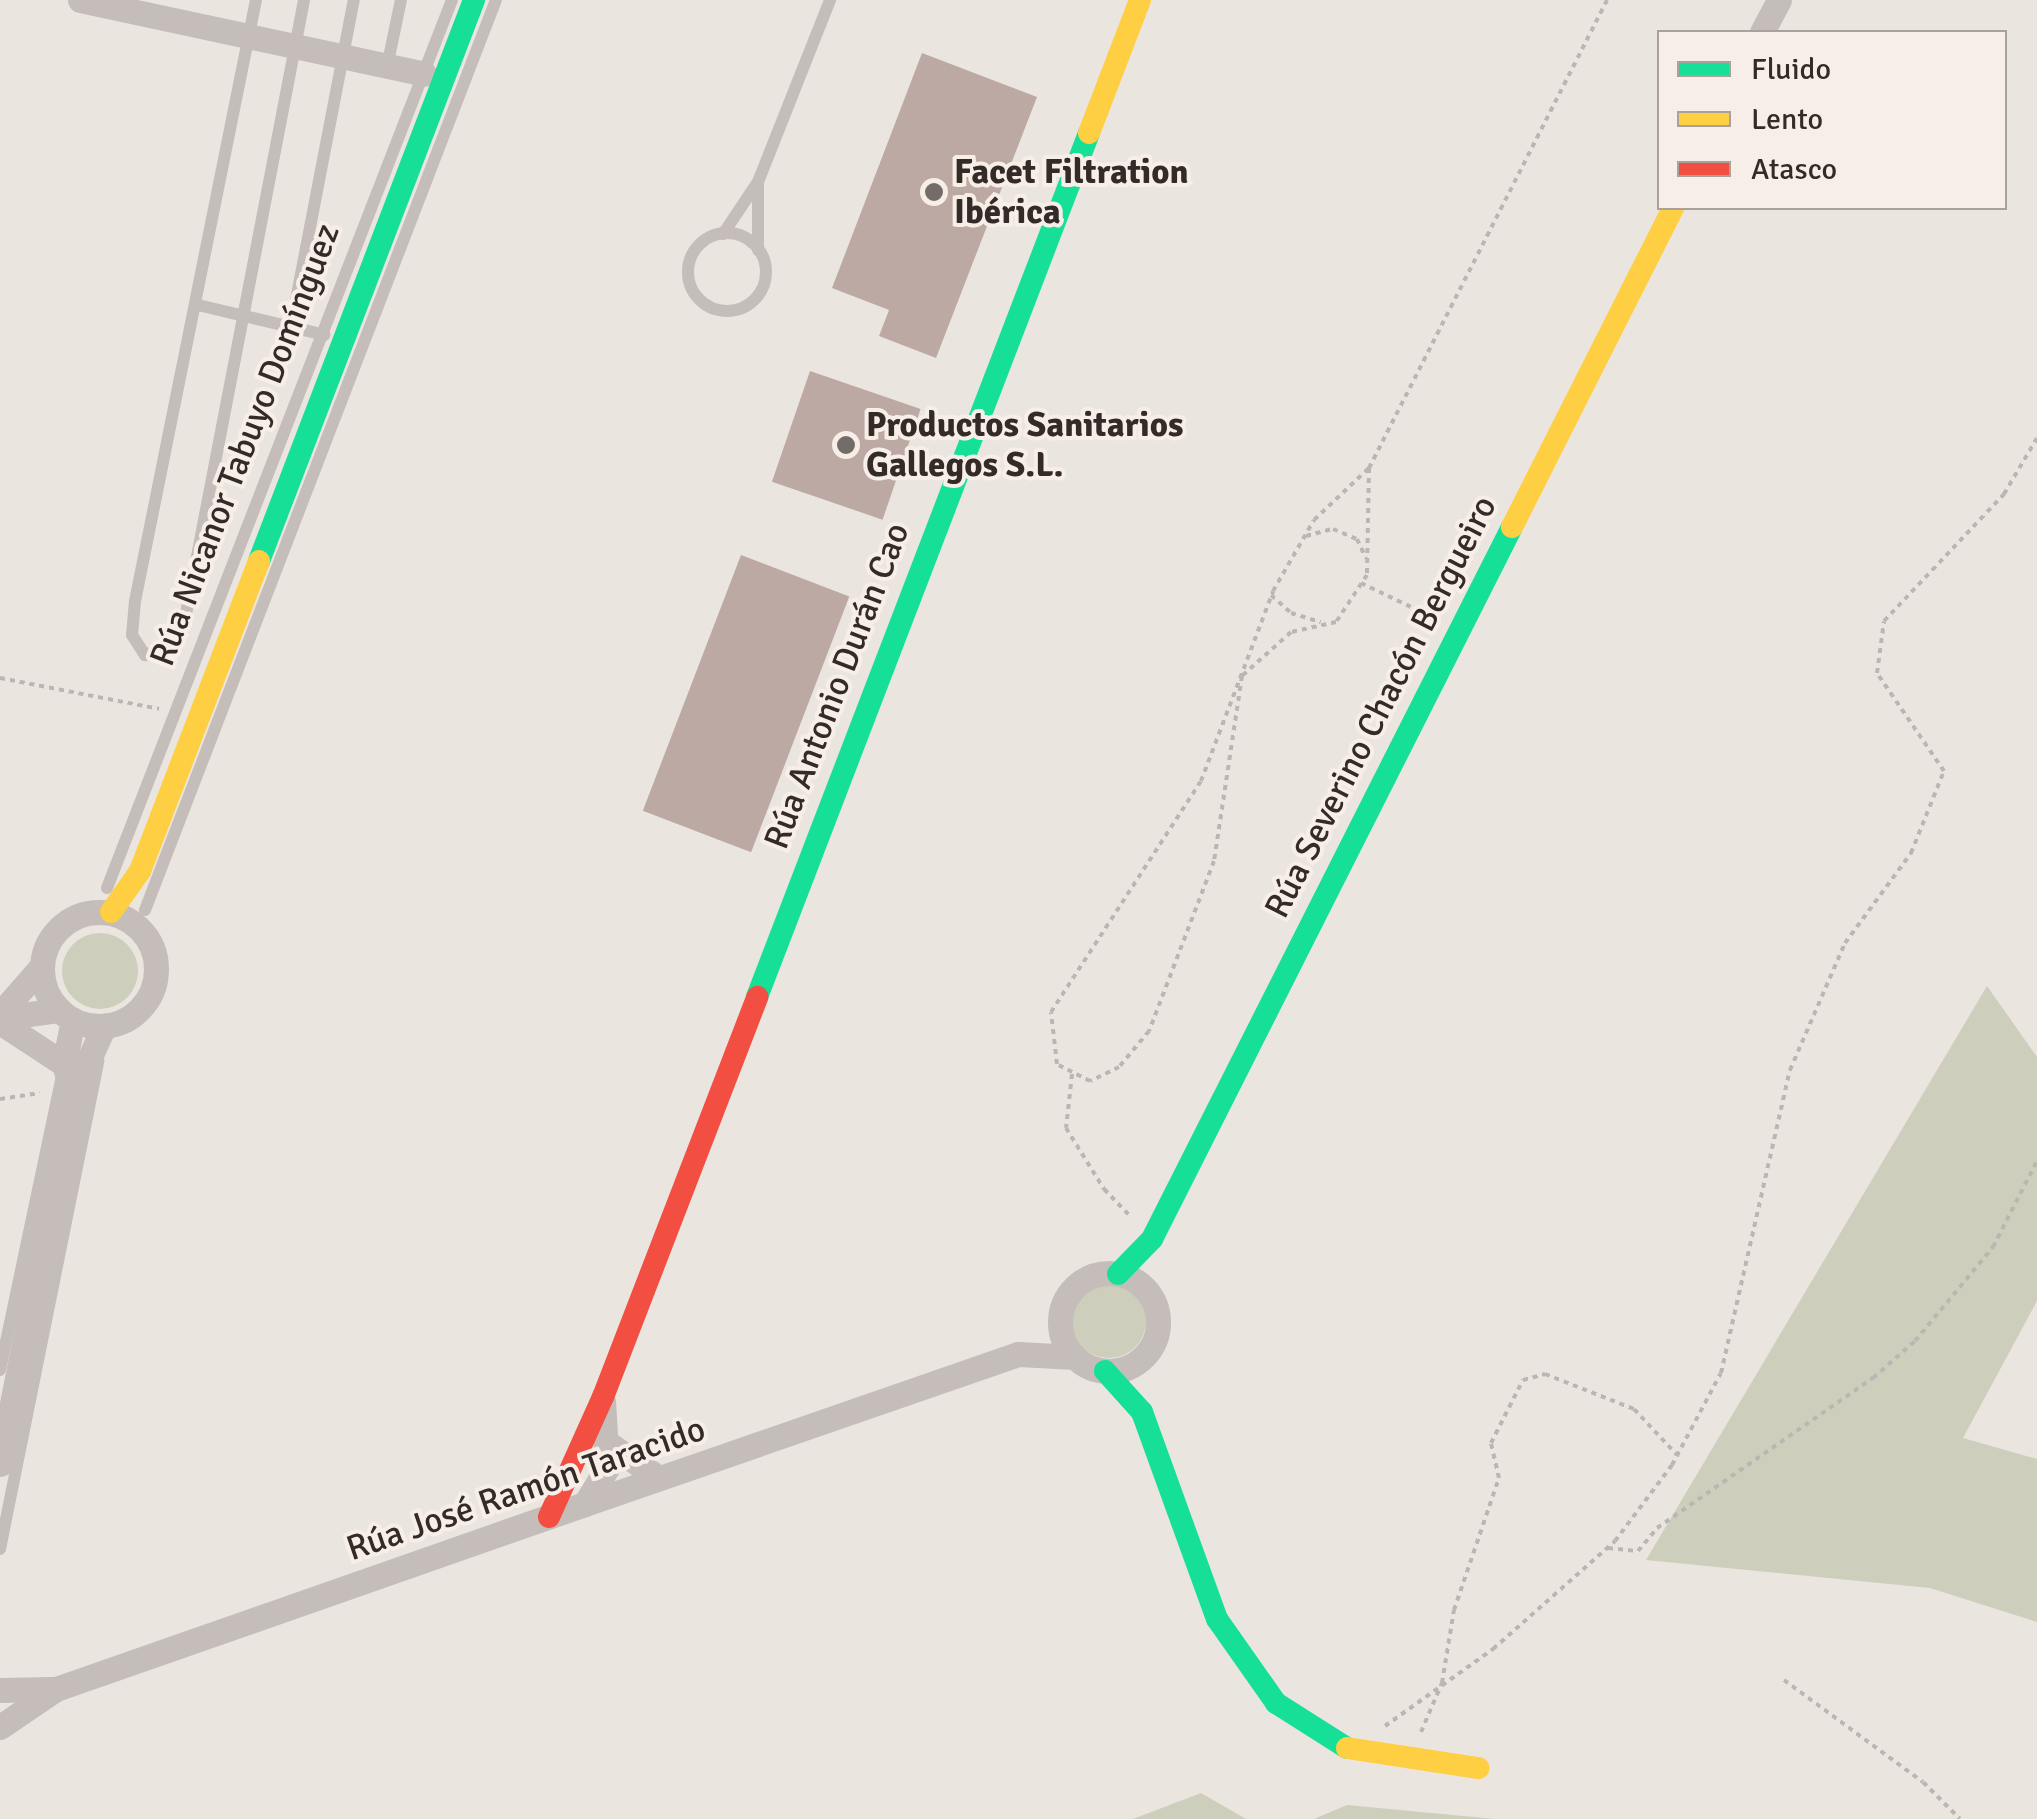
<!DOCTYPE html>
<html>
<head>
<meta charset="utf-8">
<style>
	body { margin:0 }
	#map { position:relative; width:2037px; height:1819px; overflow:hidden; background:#ebe5e0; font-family:Signika,sans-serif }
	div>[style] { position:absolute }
	.green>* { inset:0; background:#cdcebb }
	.round { border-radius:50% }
	.building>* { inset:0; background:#bda9a4; transform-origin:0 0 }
	.path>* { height:4px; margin-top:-2px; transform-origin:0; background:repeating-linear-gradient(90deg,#bcb6b2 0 5px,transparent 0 10px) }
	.lane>* { height:12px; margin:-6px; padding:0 6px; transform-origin:6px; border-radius:6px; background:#c4bdb9 }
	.lane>.ring { margin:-6px; padding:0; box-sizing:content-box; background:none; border:12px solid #c4bdb9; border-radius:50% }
	.street>* { height:25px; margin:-12.5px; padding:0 12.5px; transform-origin:12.5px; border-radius:12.5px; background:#c4bdb9 }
	.street>.ring { margin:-12.5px; padding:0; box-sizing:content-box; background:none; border:25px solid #c4bdb9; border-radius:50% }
	.fast>* { height:22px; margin:-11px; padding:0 11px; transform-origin:11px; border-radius:11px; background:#16e098 }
	.slow>* { height:22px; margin:-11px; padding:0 11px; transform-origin:11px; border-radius:11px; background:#ffcf43 }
	.jam>* { height:22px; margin:-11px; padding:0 11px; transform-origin:11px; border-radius:11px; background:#f24e42 }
	.dots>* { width:28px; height:28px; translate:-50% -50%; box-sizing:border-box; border:5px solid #f7efe7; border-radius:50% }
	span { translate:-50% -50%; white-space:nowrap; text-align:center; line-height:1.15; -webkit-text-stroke:8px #f7efe7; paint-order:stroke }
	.poi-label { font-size:35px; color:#342b28; font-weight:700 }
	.left { translate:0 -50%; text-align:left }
	.street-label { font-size:35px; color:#342b28 }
	.legend { position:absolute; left:1657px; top:30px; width:350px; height:180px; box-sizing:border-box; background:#f7efe7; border:2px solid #a9a19b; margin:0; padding:12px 18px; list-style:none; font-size:30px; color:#342b28 }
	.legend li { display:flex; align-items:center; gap:20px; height:50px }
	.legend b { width:50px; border:2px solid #a9a19b }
</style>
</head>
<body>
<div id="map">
	<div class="green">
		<div class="round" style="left:62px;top:933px;width:76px;height:76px"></div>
		<div style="clip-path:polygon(1987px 986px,2037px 1057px,2037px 1301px,1963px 1438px,2037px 1459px,2037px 1622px,1930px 1588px,1646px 1560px)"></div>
		<div class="round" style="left:1072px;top:1284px;width:74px;height:74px"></div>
		<div style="clip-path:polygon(1201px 1793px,1246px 1819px,1133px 1819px)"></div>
		<div style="clip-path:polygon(1347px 1805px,1495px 1819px,1497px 1819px,1314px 1819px)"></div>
	</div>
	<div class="building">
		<div style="clip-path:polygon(922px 53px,1037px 97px,936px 358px,879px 336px,889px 310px,832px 288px)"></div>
		<div style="left:810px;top:371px;width:117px;height:117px;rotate:19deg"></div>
		<div style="left:741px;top:555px;width:116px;height:274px;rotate:21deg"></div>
	</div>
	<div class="path">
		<div style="left:1369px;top:468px;width:107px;rotate:91.1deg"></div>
		<div style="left:1367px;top:575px;width:56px;rotate:123.4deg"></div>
		<div style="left:1336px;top:622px;width:46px;rotate:167.5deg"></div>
		<div style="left:1291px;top:632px;width:66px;rotate:138.1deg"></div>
		<div style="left:1242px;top:676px;width:187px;rotate:98.6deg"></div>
		<div style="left:1214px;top:861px;width:182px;rotate:110.9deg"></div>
		<div style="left:1149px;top:1031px;width:47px;rotate:129.8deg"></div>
		<div style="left:1119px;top:1067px;width:32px;rotate:154deg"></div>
		<div style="left:1090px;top:1081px;width:37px;rotate:-153deg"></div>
		<div style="left:1057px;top:1064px;width:52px;rotate:-96.6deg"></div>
		<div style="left:1051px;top:1012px;width:275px;rotate:-57deg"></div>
		<div style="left:1201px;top:781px;width:203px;rotate:-69.2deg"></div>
		<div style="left:1273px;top:591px;width:82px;rotate:-60deg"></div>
		<div style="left:1314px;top:520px;width:76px;rotate:-43.4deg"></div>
		<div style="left:1369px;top:468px;width:525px;rotate:-63.04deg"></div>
		<div style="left:1306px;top:536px;width:28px;rotate:-15deg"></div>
		<div style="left:1333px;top:529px;width:26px;rotate:23deg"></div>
		<div style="left:1357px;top:539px;width:21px;rotate:65deg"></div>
		<div style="left:1361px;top:583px;width:79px;rotate:25.6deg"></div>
		<div style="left:1271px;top:595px;width:27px;rotate:42deg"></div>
		<div style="left:1291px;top:613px;width:31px;rotate:17deg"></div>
		<div style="left:0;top:678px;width:162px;rotate:11deg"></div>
		<div style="left:1072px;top:1074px;width:54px;rotate:96.3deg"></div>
		<div style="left:1066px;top:1128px;width:72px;rotate:58.1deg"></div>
		<div style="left:1104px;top:1189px;width:39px;rotate:46deg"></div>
		<div style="left:0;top:1099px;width:40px;rotate:-8.5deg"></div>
		<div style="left:1608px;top:1548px;width:30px;rotate:6deg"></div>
		<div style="left:1638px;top:1551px;width:30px;rotate:-50deg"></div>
		<div style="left:1657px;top:1528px;width:263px;rotate:-34.8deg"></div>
		<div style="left:1873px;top:1378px;width:56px;rotate:-41.4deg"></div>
		<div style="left:1915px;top:1341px;width:122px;rotate:-50.3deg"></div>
		<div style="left:1993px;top:1247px;width:97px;rotate:-62.9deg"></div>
		<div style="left:1784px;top:1680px;width:172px;rotate:36.3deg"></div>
		<div style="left:1923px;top:1782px;width:52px;rotate:45deg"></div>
		<div style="left:1385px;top:1726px;width:133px;rotate:-35.5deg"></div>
		<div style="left:1493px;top:1649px;width:163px;rotate:-41.5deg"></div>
		<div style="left:1615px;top:1541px;width:95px;rotate:-53.1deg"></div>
		<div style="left:1672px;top:1465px;width:104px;rotate:-62deg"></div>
		<div style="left:1721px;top:1373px;width:311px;rotate:-77.2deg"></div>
		<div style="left:1790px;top:1070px;width:138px;rotate:-66.6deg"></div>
		<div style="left:1845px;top:943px;width:112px;rotate:-53.7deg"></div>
		<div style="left:1911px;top:853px;width:88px;rotate:-68.1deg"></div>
		<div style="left:1944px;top:771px;width:119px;rotate:-124.4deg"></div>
		<div style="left:1877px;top:673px;width:52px;rotate:-82.3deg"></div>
		<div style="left:1884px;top:621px;width:175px;rotate:-46.6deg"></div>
		<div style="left:2004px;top:494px;width:65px;rotate:-59.5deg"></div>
		<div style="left:1421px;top:1732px;width:53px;rotate:-66.8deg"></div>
		<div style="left:1442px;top:1683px;width:74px;rotate:-80.7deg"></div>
		<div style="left:1454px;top:1610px;width:139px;rotate:-71.2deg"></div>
		<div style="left:1499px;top:1478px;width:36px;rotate:-103deg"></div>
		<div style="left:1491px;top:1443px;width:71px;rotate:-63.1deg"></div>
		<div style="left:1523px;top:1380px;width:23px;rotate:-15deg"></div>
		<div style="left:1545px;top:1374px;width:96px;rotate:21.5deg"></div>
		<div style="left:1634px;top:1409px;width:63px;rotate:46.9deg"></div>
	</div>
	<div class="lane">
		<div style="left:256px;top:0;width:613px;rotate:101.38deg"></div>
		<div style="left:135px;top:601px;width:34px;rotate:95deg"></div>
		<div style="left:132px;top:635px;width:24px;rotate:57deg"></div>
		<div style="left:145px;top:655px;width:28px;rotate:-18deg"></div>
		<div style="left:172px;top:646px;width:25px;rotate:-61deg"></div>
		<div style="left:184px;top:624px;width:635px;rotate:-79.11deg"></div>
		<div style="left:388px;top:62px;width:63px;rotate:-78.2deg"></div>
		<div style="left:758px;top:185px;width:65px;rotate:90deg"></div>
		<div class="ring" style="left:688px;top:233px;width:66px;height:66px"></div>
		<div style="left:723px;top:234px;width:63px;rotate:-56.1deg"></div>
		<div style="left:758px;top:182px;width:196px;rotate:-68.4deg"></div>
		<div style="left:198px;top:305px;width:130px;rotate:13.3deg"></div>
		<div style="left:291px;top:326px;width:332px;rotate:-79.1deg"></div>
		<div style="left:107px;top:888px;width:953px;rotate:-68.77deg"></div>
		<div style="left:145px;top:910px;width:975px;rotate:-68.91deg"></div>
		<div style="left:0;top:1370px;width:300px;rotate:-78.1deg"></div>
		<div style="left:0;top:1549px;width:498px;rotate:-78.6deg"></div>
	</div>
	<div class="street">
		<div style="left:80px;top:0;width:352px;rotate:12.1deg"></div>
		<div style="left:1762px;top:32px;width:36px;rotate:-62deg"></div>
		<div class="ring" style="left:42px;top:912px;width:89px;height:89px"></div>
		<div style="left:0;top:1014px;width:64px;rotate:-48.8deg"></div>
		<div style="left:0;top:1018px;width:60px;rotate:-7.7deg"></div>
		<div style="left:73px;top:1020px;width:45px;rotate:101.6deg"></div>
		<div style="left:64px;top:1064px;width:32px;rotate:74deg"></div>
		<div style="left:0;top:1022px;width:77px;rotate:33.3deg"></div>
		<div class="ring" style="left:1060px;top:1273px;width:73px;height:73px"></div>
		<div style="left:609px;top:1444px;width:60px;rotate:34.2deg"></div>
		<div style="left:0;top:1464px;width:376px;rotate:-78.8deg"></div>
		<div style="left:73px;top:1095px;width:76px;rotate:-65.8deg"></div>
		<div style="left:585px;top:1504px;width:42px;rotate:-58.6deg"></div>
		<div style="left:607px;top:1468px;width:67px;rotate:-93.4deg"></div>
		<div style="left:0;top:1690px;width:51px;rotate:-1.1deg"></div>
		<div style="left:0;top:1727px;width:68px;rotate:-34.2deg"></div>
		<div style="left:56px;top:1689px;width:560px;rotate:-19.28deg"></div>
		<div style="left:585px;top:1504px;width:458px;rotate:-19.1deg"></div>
		<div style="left:1018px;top:1354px;width:57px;rotate:3deg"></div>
	</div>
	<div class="fast">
		<div style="left:259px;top:561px;width:601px;rotate:-69.03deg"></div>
		<div style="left:757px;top:997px;width:926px;rotate:-68.98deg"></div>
		<div style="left:1118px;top:1274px;width:49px;rotate:-45.8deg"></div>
		<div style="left:1152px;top:1239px;width:798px;rotate:-63.18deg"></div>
		<div style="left:1105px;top:1371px;width:55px;rotate:47.9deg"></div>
		<div style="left:1142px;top:1412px;width:220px;rotate:70.1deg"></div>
		<div style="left:1217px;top:1619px;width:103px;rotate:54.9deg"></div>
		<div style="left:1276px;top:1703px;width:84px;rotate:32.4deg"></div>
	</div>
	<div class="slow">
		<div style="left:1089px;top:133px;width:142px;rotate:-69deg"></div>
		<div style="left:1512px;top:527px;width:357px;rotate:-63.2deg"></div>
		<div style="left:111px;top:912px;width:50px;rotate:-54.7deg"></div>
		<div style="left:140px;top:871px;width:332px;rotate:-69deg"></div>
		<div style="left:1347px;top:1748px;width:133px;rotate:8.7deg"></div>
	</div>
	<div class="jam">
		<div style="left:549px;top:1517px;width:132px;rotate:-65.8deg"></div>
		<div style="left:603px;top:1397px;width:429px;rotate:-68.9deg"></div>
	</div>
	<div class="dots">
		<div style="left:934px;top:192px;background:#746c68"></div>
		<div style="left:846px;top:445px;background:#746c68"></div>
	</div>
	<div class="poi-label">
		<span class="left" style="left:954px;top:192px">Facet Filtration<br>Ibérica</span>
		<span class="left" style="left:866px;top:445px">Productos Sanitarios<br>Gallegos S.L.</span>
	</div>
	<div class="street-label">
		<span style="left:245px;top:445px;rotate:-69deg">Rúa Nicanor Tabuyo Domínguez</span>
		<span style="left:837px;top:686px;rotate:-69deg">Rúa Antonio Durán Cao</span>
		<span style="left:1381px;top:707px;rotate:-63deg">Rúa Severino Chacón Bergueiro</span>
		<span style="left:526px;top:1489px;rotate:-19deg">Rúa José Ramón Taracido</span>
	</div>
	<ul class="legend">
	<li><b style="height:12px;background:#16e098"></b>Fluido</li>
	<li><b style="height:12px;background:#ffcf43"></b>Lento</li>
	<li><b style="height:12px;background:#f24e42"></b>Atasco</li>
	</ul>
</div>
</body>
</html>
